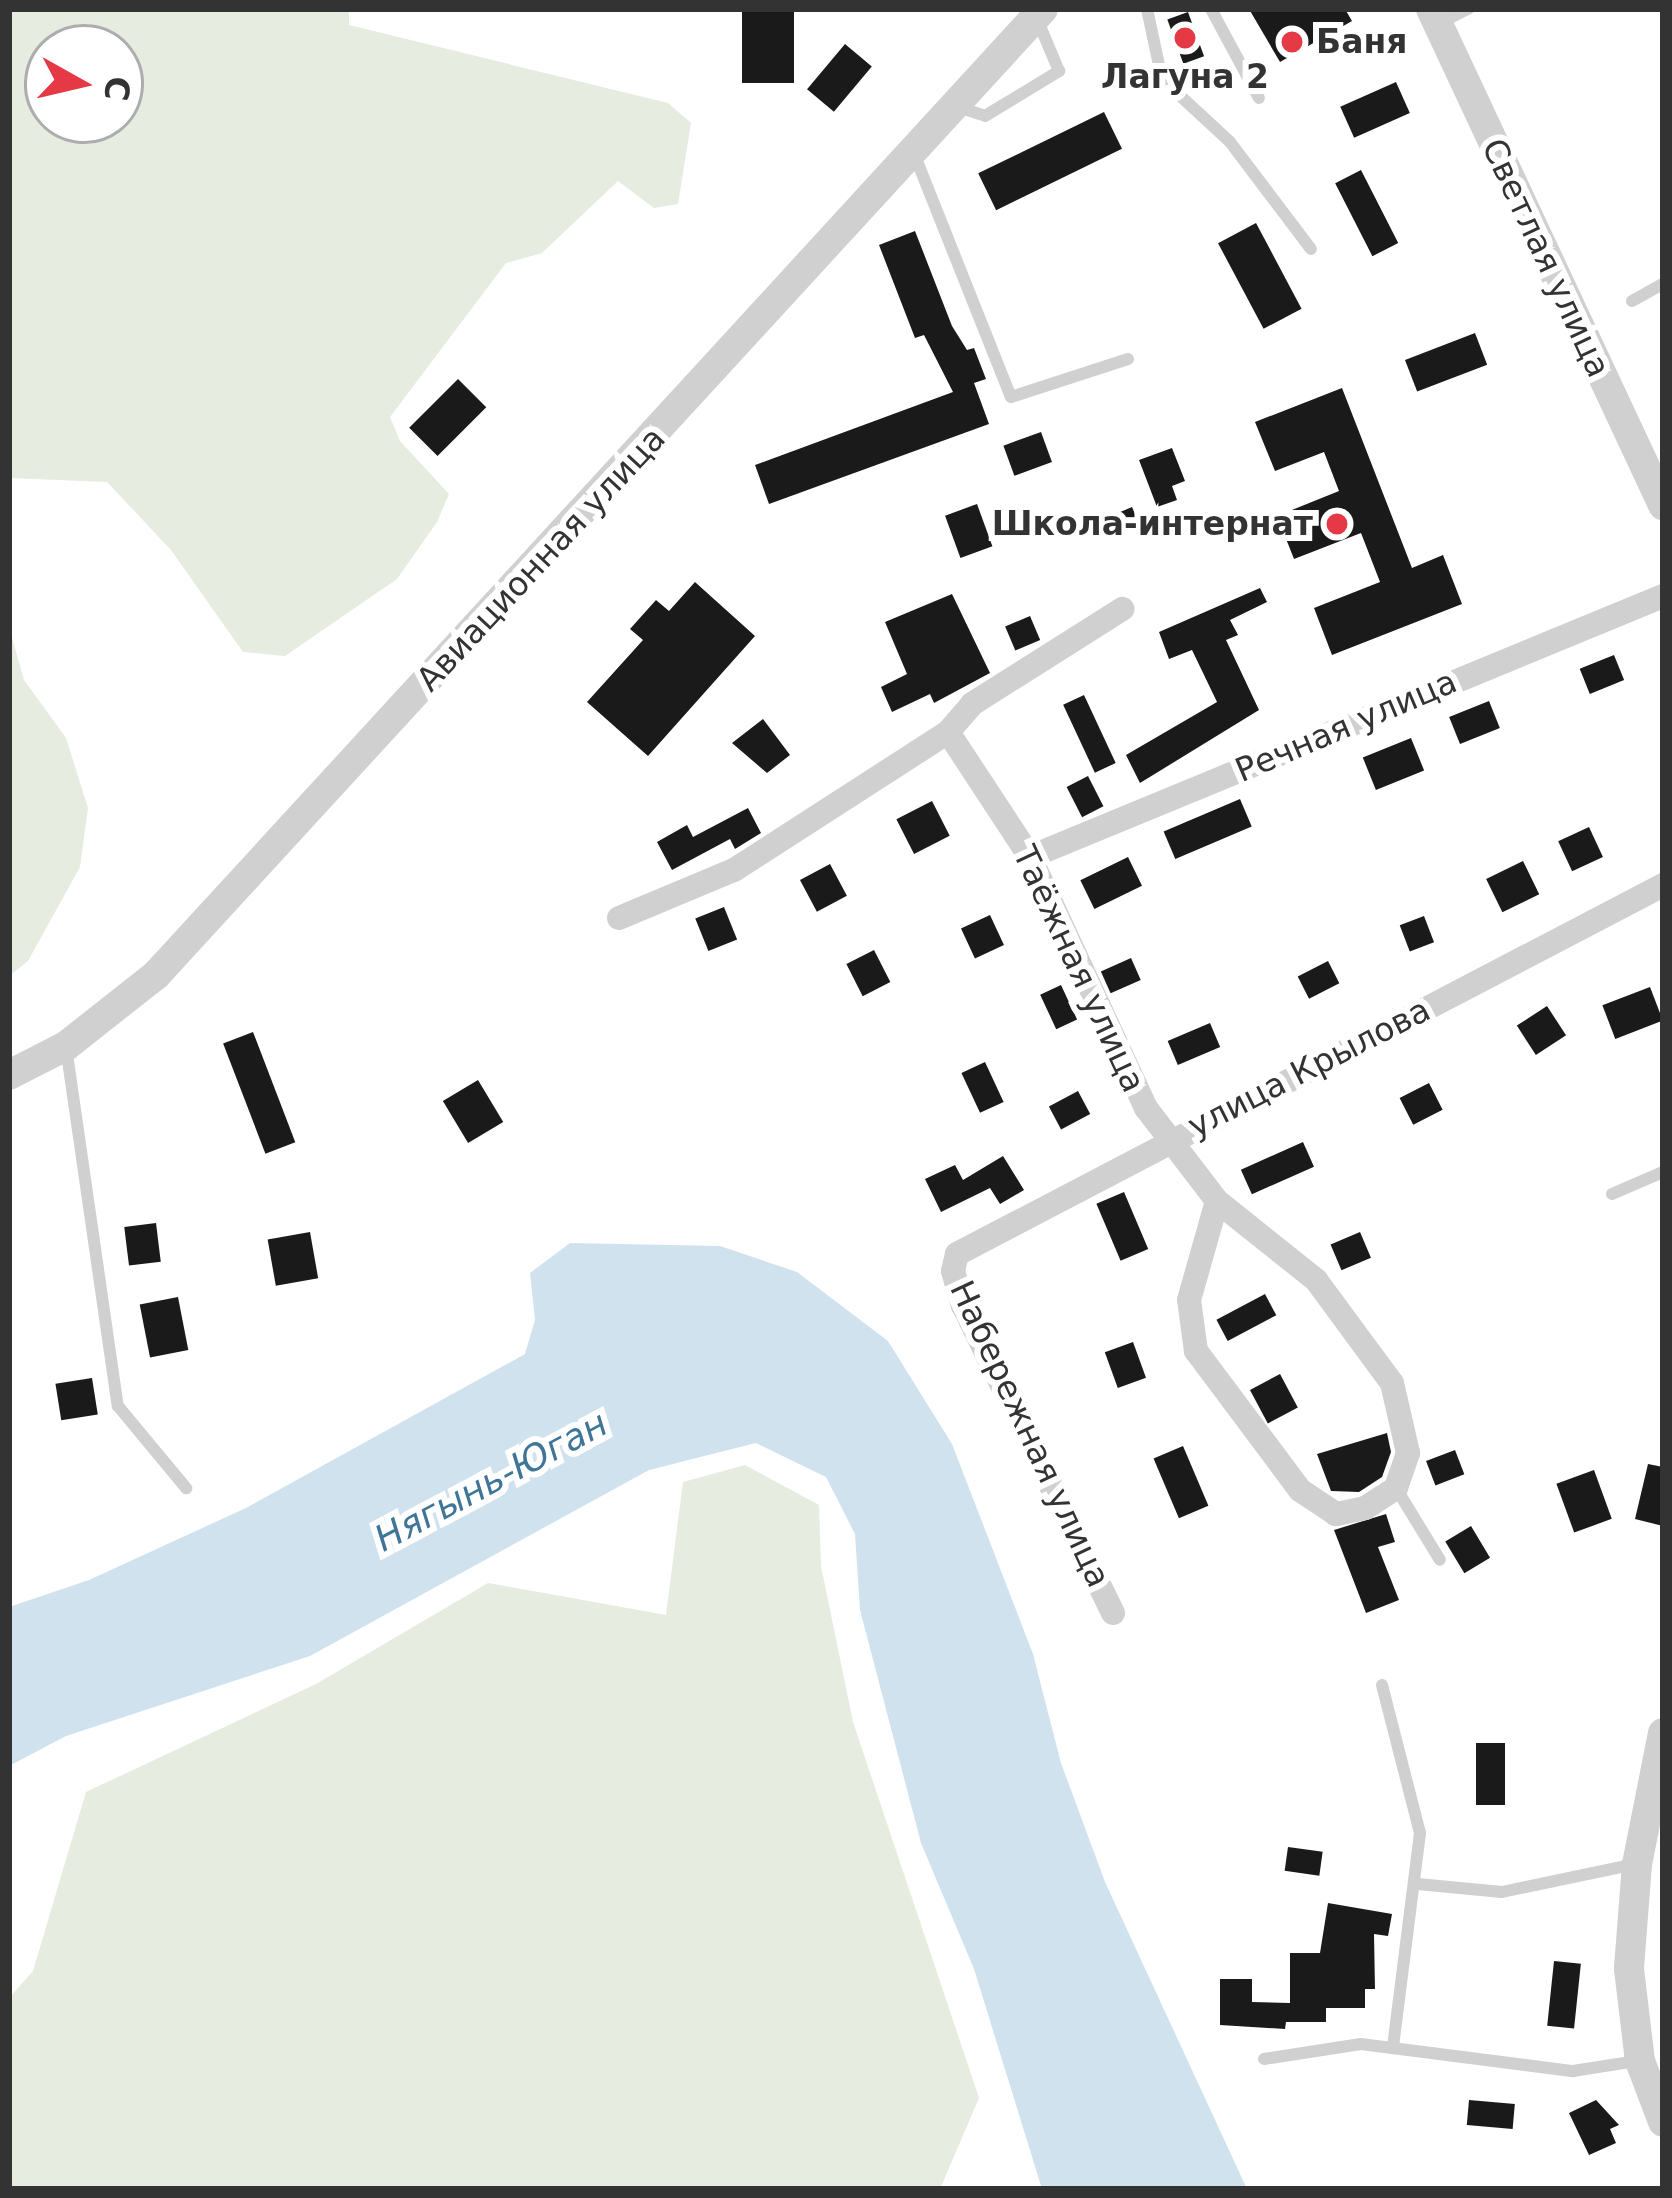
<!DOCTYPE html>
<html>
<head>
<meta charset="utf-8">
<style>
	body { margin:0 }
	#map { position:relative; width:1672px; height:2198px; overflow:hidden; background:#fff; font-family:"DejaVu Sans",sans-serif }
	div>[style] { position:absolute }
	.green>* { inset:0; background:#e6ecdf }
	.water>* { inset:0; background:#cfe2ee }
	.building>* { inset:0; background:#1a1a1a; transform-origin:0 0 }
	.service>* { height:12px; margin:-6px; padding:0 6px; transform-origin:6px; border-radius:6px; background:#d0d0d0 }
	.minor>* { height:24px; margin:-12px; padding:0 12px; transform-origin:12px; border-radius:12px; background:#d0d0d0 }
	.tertiary>* { height:30px; margin:-15px; padding:0 15px; transform-origin:15px; border-radius:15px; background:#d0d0d0 }
	.dots>* { width:33px; height:33px; translate:-50% -50%; box-sizing:border-box; border:6px solid #fff; border-radius:50% }
	span { translate:-50% -50%; white-space:nowrap; text-align:center; line-height:1.15; -webkit-text-stroke:12px #fff; paint-order:stroke }
	.poi-label { font-size:33px; color:#333; font-weight:700 }
	.left { translate:0 -50%; text-align:left }
	.right { translate:-100% -50%; text-align:right }
	.street-label { font-size:33px; color:#333 }
	.water-label { font-size:36px; color:#3f7597; font-style:italic }
	.frame { position:absolute; inset:0; border:12px solid #333; pointer-events:none }
	.north { position:absolute; left:24px; top:24px; width:120px; height:120px; box-sizing:border-box; background:#fff; border:3px solid #adadad; border-radius:50%; rotate:98deg; font-size:33px; font-weight:700; line-height:48px; text-align:center; color:#333 }
	.north::after { content:''; display:block; margin:auto; width:42px; height:54px; background:#e63946; clip-path:polygon(50% 0,100% 100%,50% 72%,0 100%) }
</style>
</head>
<body>
<div id="map">
	<div class="green">
		<div style="clip-path:polygon(evenodd,9px 9px,349px 9px,349px 25px,668px 103px,691px 123px,678px 204px,654px 208px,618px 181px,542px 253px,506px 263px,390px 417px,400px 441px,449px 494px,437px 522px,397px 579px,285px 656px,243px 652px,171px 550px,107px 482px,9px 478px,9px 9px,48px 48px,120px 48px,120px 120px,48px 120px,48px 48px)"></div>
		<div style="clip-path:polygon(9px 627px,24px 680px,66px 738px,88px 808px,80px 867px,28px 961px,9px 976px)"></div>
		<div style="clip-path:polygon(745px 1465px,819px 1505px,821px 1566px,853px 1722px,979px 2098px,940px 2189px,9px 2189px,9px 1998px,33px 1971px,86px 1792px,316px 1684px,488px 1583px,666px 1615px,683px 1482px)"></div>
	</div>
	<div class="water">
		<div style="clip-path:polygon(570px 1243px,720px 1246px,797px 1272px,888px 1341px,952px 1444px,1033px 1654px,1061px 1763px,1105px 1882px,1247px 2189px,1042px 2189px,974px 1969px,921px 1843px,860px 1610px,855px 1534px,826px 1477px,756px 1443px,649px 1470px,310px 1656px,66px 1736px,9px 1766px,9px 1607px,89px 1580px,246px 1508px,525px 1354px,535px 1320px,530px 1273px)"></div>
	</div>
	<div class="building">
		<div style="left:742px;top:9px;width:52px;height:74px"></div>
		<div style="clip-path:polygon(1249px 9px,1345px 9px,1352px 21px,1280px 62px)"></div>
		<div style="left:1188px;top:12px;width:47px;height:22px;rotate:70deg"></div>
		<div style="left:845px;top:44px;width:35px;height:59px;rotate:40deg"></div>
		<div style="left:1396px;top:82px;width:34px;height:61px;rotate:66deg"></div>
		<div style="left:1104px;top:112px;width:41px;height:140px;rotate:64deg"></div>
		<div style="left:1361px;top:170px;width:82px;height:29px;rotate:63deg"></div>
		<div style="left:1256px;top:223px;width:97px;height:43px;rotate:62deg"></div>
		<div style="clip-path:polygon(915px 231px,952px 326px,967px 350px,974px 348px,986px 379px,974px 383px,989px 424px,769px 504px,755px 465px,953px 392px,924px 335px,915px 338px,879px 245px)"></div>
		<div style="left:1475px;top:333px;width:34px;height:75px;rotate:69deg"></div>
		<div style="left:458px;top:379px;width:40px;height:69px;rotate:45deg"></div>
		<div style="clip-path:polygon(1342px 388px,1412px 568px,1443px 555px,1462px 604px,1332px 655px,1314px 608px,1380px 582px,1361px 533px,1294px 559px,1277px 516px,1339px 491px,1324px 452px,1275px 471px,1255px 422px)"></div>
		<div style="left:1041px;top:432px;width:32px;height:40px;rotate:70deg"></div>
		<div style="clip-path:polygon(1172px 448px,1185px 481px,1172px 486px,1177px 500px,1157px 507px,1139px 460px)"></div>
		<div style="left:977px;top:504px;width:45px;height:34px;rotate:70deg"></div>
		<div style="left:1132px;top:507px;width:23px;height:32px;rotate:67deg"></div>
		<div style="clip-path:polygon(695px 582px,755px 636px,648px 756px,587px 702px,643px 640px,630px 629px,656px 600px,669px 611px)"></div>
		<div style="clip-path:polygon(1260px 588px,1267px 602px,1230px 620px,1238px 635px,1226px 640px,1259px 710px,1140px 783px,1126px 755px,1217px 702px,1192px 650px,1169px 659px,1159px 632px)"></div>
		<div style="clip-path:polygon(952px 594px,990px 673px,934px 703px,930px 694px,892px 712px,881px 687px,907px 674px,885px 622px)"></div>
		<div style="left:1030px;top:616px;width:26px;height:27px;rotate:67deg"></div>
		<div style="left:1614px;top:655px;width:27px;height:37px;rotate:68deg"></div>
		<div style="left:1084px;top:695px;width:75px;height:23px;rotate:65deg"></div>
		<div style="left:1489px;top:701px;width:29px;height:43px;rotate:68deg"></div>
		<div style="clip-path:polygon(763px 719px,790px 755px,767px 773px,732px 743px)"></div>
		<div style="left:1411px;top:738px;width:35px;height:52px;rotate:68deg"></div>
		<div style="left:1088px;top:776px;width:34px;height:24px;rotate:63deg"></div>
		<div style="left:1240px;top:799px;width:30px;height:83px;rotate:67deg"></div>
		<div style="left:932px;top:801px;width:39px;height:40px;rotate:63deg"></div>
		<div style="clip-path:polygon(748px 808px,761px 833px,735px 849px,730px 839px,672px 870px,657px 842px,687px 825px,693px 837px)"></div>
		<div style="left:1589px;top:827px;width:33px;height:34px;rotate:65deg"></div>
		<div style="left:1128px;top:857px;width:32px;height:53px;rotate:64deg"></div>
		<div style="left:1523px;top:861px;width:37px;height:41px;rotate:64deg"></div>
		<div style="left:830px;top:864px;width:36px;height:34px;rotate:62deg"></div>
		<div style="left:724px;top:907px;width:35px;height:31px;rotate:68deg"></div>
		<div style="left:990px;top:915px;width:33px;height:32px;rotate:65deg"></div>
		<div style="left:1424px;top:916px;width:28px;height:26px;rotate:69deg"></div>
		<div style="left:874px;top:950px;width:36px;height:31px;rotate:63deg"></div>
		<div style="left:1131px;top:958px;width:24px;height:33px;rotate:66deg"></div>
		<div style="left:1328px;top:961px;width:25px;height:34px;rotate:63deg"></div>
		<div style="left:1061px;top:985px;width:38px;height:23px;rotate:65deg"></div>
		<div style="left:1650px;top:987px;width:36px;height:51px;rotate:69deg"></div>
		<div style="left:1547px;top:1006px;width:35px;height:36px;rotate:57deg"></div>
		<div style="left:1210px;top:1023px;width:26px;height:46px;rotate:67deg"></div>
		<div style="left:253px;top:1032px;width:118px;height:32px;rotate:69deg"></div>
		<div style="left:985px;top:1062px;width:44px;height:26px;rotate:65deg"></div>
		<div style="left:478px;top:1080px;width:49px;height:41px;rotate:59deg"></div>
		<div style="left:1429px;top:1083px;width:30px;height:33px;rotate:63deg"></div>
		<div style="left:1078px;top:1091px;width:26px;height:33px;rotate:62deg"></div>
		<div style="left:1303px;top:1142px;width:27px;height:68px;rotate:66deg"></div>
		<div style="clip-path:polygon(1003px 1156px,1024px 1190px,1000px 1204px,990px 1188px,941px 1212px,925px 1179px,955px 1165px,963px 1180px)"></div>
		<div style="left:1124px;top:1192px;width:62px;height:30px;rotate:67deg"></div>
		<div style="left:156px;top:1223px;width:39px;height:32px;rotate:83deg"></div>
		<div style="left:310px;top:1232px;width:47px;height:43px;rotate:80deg"></div>
		<div style="left:1360px;top:1232px;width:28px;height:32px;rotate:67deg"></div>
		<div style="left:1265px;top:1294px;width:24px;height:55px;rotate:62deg"></div>
		<div style="left:178px;top:1297px;width:54px;height:39px;rotate:79deg"></div>
		<div style="left:1133px;top:1342px;width:38px;height:30px;rotate:70deg"></div>
		<div style="left:1280px;top:1374px;width:38px;height:34px;rotate:62deg"></div>
		<div style="left:92px;top:1378px;width:37px;height:37px;rotate:81deg"></div>
		<div style="clip-path:polygon(1387px 1433px,1391px 1452px,1382px 1477px,1359px 1492px,1331px 1491px,1317px 1454px)"></div>
		<div style="left:1183px;top:1446px;width:65px;height:32px;rotate:67deg"></div>
		<div style="left:1455px;top:1450px;width:26px;height:31px;rotate:69deg"></div>
		<div style="clip-path:polygon(1648px 1464px,1663px 1467px,1663px 1526px,1635px 1519px)"></div>
		<div style="left:1594px;top:1470px;width:52px;height:40px;rotate:70deg"></div>
		<div style="clip-path:polygon(1386px 1514px,1395px 1542px,1378px 1547px,1399px 1600px,1366px 1613px,1334px 1530px)"></div>
		<div style="left:1471px;top:1526px;width:37px;height:30px;rotate:59deg"></div>
		<div style="left:1476px;top:1743px;width:29px;height:62px"></div>
		<div style="left:1288px;top:1847px;width:35px;height:24px;rotate:8deg"></div>
		<div style="clip-path:polygon(1328px 1903px,1392px 1914px,1388px 1936px,1374px 1934px,1375px 1989px,1365px 1989px,1365px 2008px,1326px 2008px,1326px 2022px,1286px 2022px,1285px 2029px,1220px 2025px,1220px 1979px,1252px 1979px,1252px 2002px,1290px 2003px,1290px 1953px,1320px 1953px)"></div>
		<div style="left:1554px;top:1961px;width:27px;height:65px;rotate:6deg"></div>
		<div style="left:1469px;top:2100px;width:46px;height:25px;rotate:5deg"></div>
		<div style="clip-path:polygon(1596px 2100px,1619px 2125px,1610px 2129px,1616px 2143px,1589px 2155px,1569px 2113px)"></div>
	</div>
	<div class="service">
		<div style="left:1147px;top:9px;width:72px;rotate:77.9deg"></div>
		<div style="left:1162px;top:79px;width:93px;rotate:42.8deg"></div>
		<div style="left:1230px;top:142px;width:134px;rotate:52.9deg"></div>
		<div style="left:1211px;top:9px;width:101px;rotate:61.7deg"></div>
		<div style="left:1438px;top:24px;width:34px;rotate:-27deg"></div>
		<div style="left:958px;top:107px;width:28px;rotate:18deg"></div>
		<div style="left:985px;top:116px;width:87px;rotate:-31.3deg"></div>
		<div style="left:1059px;top:71px;width:56px;rotate:-112.9deg"></div>
		<div style="left:915px;top:156px;width:259px;rotate:68.3deg"></div>
		<div style="left:1011px;top:397px;width:123px;rotate:-18deg"></div>
		<div style="left:1632px;top:301px;width:35px;rotate:-29deg"></div>
		<div style="left:66px;top:1047px;width:363px;rotate:81.8deg"></div>
		<div style="left:118px;top:1406px;width:107px;rotate:50.3deg"></div>
		<div style="left:1612px;top:1194px;width:56px;rotate:-23.3deg"></div>
		<div style="left:1396px;top:1488px;width:84px;rotate:58.6deg"></div>
		<div style="left:1382px;top:1685px;width:153px;rotate:75.6deg"></div>
		<div style="left:1420px;top:1833px;width:217px;rotate:97.2deg"></div>
		<div style="left:1418px;top:1884px;width:84px;rotate:5.4deg"></div>
		<div style="left:1502px;top:1892px;width:137px;rotate:-11.8deg"></div>
		<div style="left:1264px;top:2059px;width:98px;rotate:-8.8deg"></div>
		<div style="left:1361px;top:2044px;width:214px;rotate:7.3deg"></div>
		<div style="left:1573px;top:2071px;width:65px;rotate:-8.9deg"></div>
	</div>
	<div class="minor">
		<div style="left:948px;top:732px;width:37px;rotate:-49deg"></div>
		<div style="left:972px;top:704px;width:178px;rotate:-32.3deg"></div>
		<div style="left:1030px;top:857px;width:685px;rotate:-22.41deg"></div>
		<div style="left:619px;top:918px;width:125px;rotate:-22.7deg"></div>
		<div style="left:734px;top:870px;width:255px;rotate:-32.8deg"></div>
		<div style="left:948px;top:732px;width:149px;rotate:56.7deg"></div>
		<div style="left:1030px;top:857px;width:277px;rotate:65.2deg"></div>
		<div style="left:1146px;top:1108px;width:117px;rotate:52.6deg"></div>
		<div style="left:1217px;top:1201px;width:127px;rotate:38.6deg"></div>
		<div style="left:1316px;top:1280px;width:128px;rotate:53.6deg"></div>
		<div style="left:1392px;top:1383px;width:72px;rotate:77.1deg"></div>
		<div style="left:1408px;top:1453px;width:37px;rotate:109deg"></div>
		<div style="left:1396px;top:1488px;width:37px;rotate:147deg"></div>
		<div style="left:1365px;top:1508px;width:30px;rotate:168deg"></div>
		<div style="left:1336px;top:1514px;width:43px;rotate:-146.3deg"></div>
		<div style="left:1300px;top:1490px;width:174px;rotate:-126.8deg"></div>
		<div style="left:1196px;top:1351px;width:51px;rotate:-97.8deg"></div>
		<div style="left:1189px;top:1300px;width:103px;rotate:-74.2deg"></div>
		<div style="left:1113px;top:1613px;width:342px;rotate:-116deg"></div>
		<div style="left:963px;top:1306px;width:36px;rotate:-106deg"></div>
		<div style="left:953px;top:1271px;width:17px;rotate:-77deg"></div>
		<div style="left:957px;top:1254px;width:797px;rotate:-27.59deg"></div>
	</div>
	<div class="tertiary">
		<div style="left:1431px;top:9px;width:548px;rotate:64.93deg"></div>
		<div style="left:9px;top:1075px;width:64px;rotate:-27deg"></div>
		<div style="left:66px;top:1046px;width:115px;rotate:-38.3deg"></div>
		<div style="left:156px;top:975px;width:1311px;rotate:-47.44deg"></div>
		<div style="left:1663px;top:1733px;width:134px;rotate:101.2deg"></div>
		<div style="left:1637px;top:1864px;width:105px;rotate:94.4deg"></div>
		<div style="left:1629px;top:1969px;width:93px;rotate:83.2deg"></div>
		<div style="left:1640px;top:2061px;width:65px;rotate:69.3deg"></div>
	</div>
	<div class="dots">
		<div style="left:1185px;top:38px;background:#e63946"></div>
		<div style="left:1292px;top:42px;background:#e63946"></div>
		<div style="left:1337px;top:524px;background:#e63946"></div>
	</div>
	<div class="poi-label">
		<span class="left" style="left:1316px;top:42px">Баня</span>
		<span style="left:1185px;top:77px">Лагуна 2</span>
		<span class="right" style="left:1313px;top:524px">Школа-интернат</span>
	</div>
	<div class="street-label">
		<span style="left:1546px;top:258px;rotate:65deg">Светлая улица</span>
		<span style="left:541px;top:559px;rotate:-47deg">Авиационная улица</span>
		<span style="left:1346px;top:726px;rotate:-23deg">Речная улица</span>
		<span style="left:1079px;top:969px;rotate:65deg">Таёжная улица</span>
		<span style="left:1309px;top:1068px;rotate:-27deg">улица Крылова</span>
		<span style="left:1030px;top:1434px;rotate:65deg">Набережная улица</span>
	</div>
	<div class="water-label">
		<span style="left:491px;top:1481px;rotate:-28deg">Нягынь-Юган</span>
	</div>
	<div class="frame"></div>
	<div class="north">С</div>
</div>
</body>
</html>
